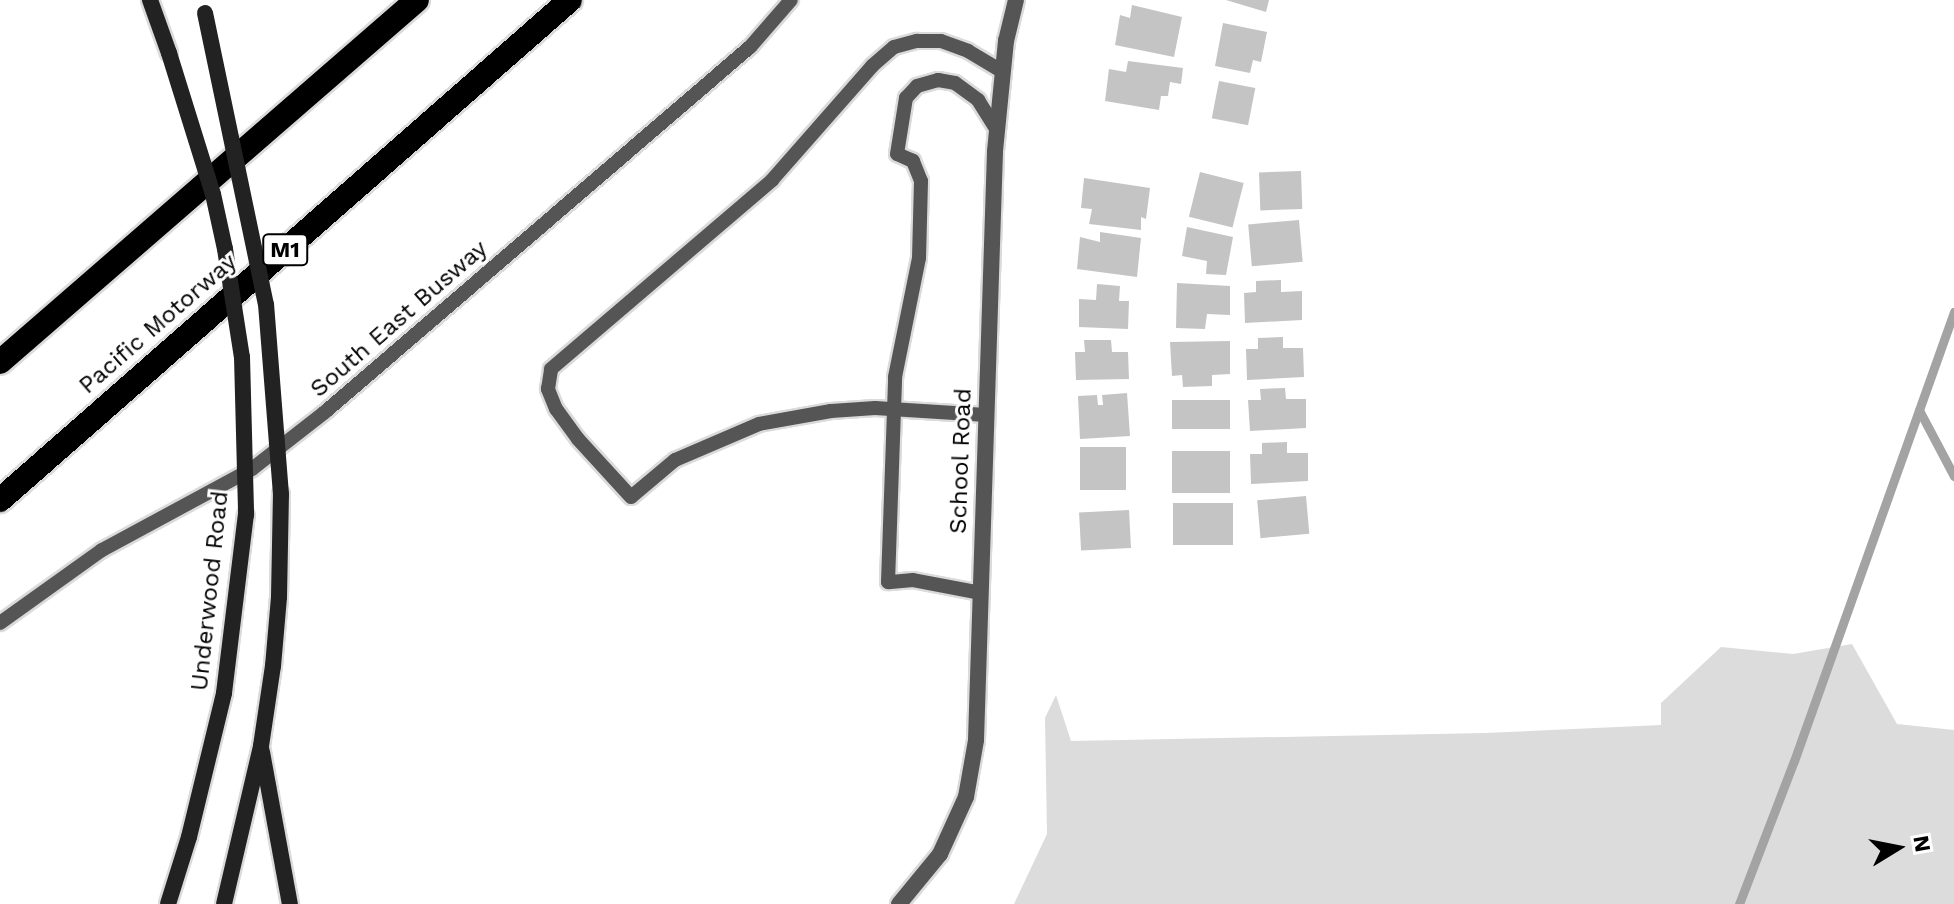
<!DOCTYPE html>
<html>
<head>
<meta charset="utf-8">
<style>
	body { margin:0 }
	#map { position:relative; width:1954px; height:904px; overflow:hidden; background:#fff; font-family:"Work Sans",sans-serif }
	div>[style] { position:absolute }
	.green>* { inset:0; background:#dcdcdc }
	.stream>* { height:9px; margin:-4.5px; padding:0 4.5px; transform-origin:4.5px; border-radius:4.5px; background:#a3a3a3 }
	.building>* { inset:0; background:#c4c4c4; transform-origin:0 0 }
	.roads { filter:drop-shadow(2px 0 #dbdbdb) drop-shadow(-2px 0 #dbdbdb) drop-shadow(0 2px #dbdbdb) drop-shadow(0 -2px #dbdbdb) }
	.lane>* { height:14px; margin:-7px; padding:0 7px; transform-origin:7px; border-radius:7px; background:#555 }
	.street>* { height:16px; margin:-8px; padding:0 8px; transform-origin:8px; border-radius:8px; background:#555 }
	.secondary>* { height:16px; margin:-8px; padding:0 8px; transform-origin:8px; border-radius:8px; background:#222 }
	.highway>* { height:24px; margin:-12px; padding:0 12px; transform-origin:12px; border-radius:12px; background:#000 }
	.secondary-bridge>* { height:16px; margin:-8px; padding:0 8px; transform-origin:8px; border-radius:8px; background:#222 }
	span { translate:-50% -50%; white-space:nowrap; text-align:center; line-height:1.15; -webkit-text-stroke:6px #fff; paint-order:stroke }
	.shield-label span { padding:2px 6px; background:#fff; border:2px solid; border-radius:6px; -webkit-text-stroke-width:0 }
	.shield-label { font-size:22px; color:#000; font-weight:700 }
	.street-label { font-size:24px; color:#000 }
	.north { position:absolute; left:1858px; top:808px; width:80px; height:80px; -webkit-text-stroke:6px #fff; paint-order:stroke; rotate:80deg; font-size:22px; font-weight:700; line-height:32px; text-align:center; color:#000 }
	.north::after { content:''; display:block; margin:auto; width:28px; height:36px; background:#000; clip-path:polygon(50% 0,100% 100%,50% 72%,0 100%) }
</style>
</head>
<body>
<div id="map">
	<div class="green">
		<div style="clip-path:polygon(1852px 644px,1897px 724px,1954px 730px,1954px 904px,1014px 904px,1047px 834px,1045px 718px,1056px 695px,1071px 741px,1485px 733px,1661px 725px,1661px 703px,1721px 647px,1793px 654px)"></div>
	</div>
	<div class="stream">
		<div style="left:1919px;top:410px;width:75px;rotate:62.1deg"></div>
		<div style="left:1739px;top:904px;width:153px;rotate:-69deg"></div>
		<div style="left:1794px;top:761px;width:477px;rotate:-70.4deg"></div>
	</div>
	<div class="building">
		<div style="clip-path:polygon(1226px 0,1269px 0,1266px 12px)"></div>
		<div style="clip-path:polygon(1132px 5px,1182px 17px,1174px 57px,1115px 45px,1120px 15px,1130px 18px)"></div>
		<div style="clip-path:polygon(1223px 23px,1267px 32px,1261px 62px,1253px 60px,1250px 73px,1215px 66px)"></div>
		<div style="clip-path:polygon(1128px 61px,1183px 68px,1181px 84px,1170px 82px,1168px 96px,1161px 96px,1159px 110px,1105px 101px,1109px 69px,1126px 72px)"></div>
		<div style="left:1219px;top:81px;width:37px;height:38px;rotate:11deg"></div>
		<div style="left:1301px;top:171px;width:38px;height:42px;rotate:88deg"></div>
		<div style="left:1200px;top:172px;width:45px;height:46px;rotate:14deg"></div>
		<div style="clip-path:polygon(1084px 178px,1150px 188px,1146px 219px,1141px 217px,1141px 230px,1089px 224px,1092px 209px,1081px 208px)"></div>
		<div style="left:1299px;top:220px;width:42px;height:51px;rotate:85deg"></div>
		<div style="clip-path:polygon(1187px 227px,1233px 237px,1226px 275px,1206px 274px,1207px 261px,1182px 256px)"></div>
		<div style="clip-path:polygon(1100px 232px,1141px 238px,1137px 277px,1077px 269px,1080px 237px,1100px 242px)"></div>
		<div style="clip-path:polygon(1281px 280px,1281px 292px,1302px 291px,1302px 320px,1245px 323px,1244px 293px,1256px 292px,1256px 281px)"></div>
		<div style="clip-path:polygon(1177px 283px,1230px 286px,1230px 315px,1207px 314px,1205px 329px,1176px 328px)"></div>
		<div style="clip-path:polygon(1097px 284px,1120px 286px,1119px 301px,1129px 301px,1128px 329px,1079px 327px,1079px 299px,1096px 300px)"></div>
		<div style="clip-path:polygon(1283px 337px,1283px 348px,1303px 348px,1304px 377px,1247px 380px,1246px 349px,1258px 349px,1258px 338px)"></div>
		<div style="clip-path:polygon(1084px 340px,1111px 340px,1112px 352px,1128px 352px,1129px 379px,1076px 380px,1075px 352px,1085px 352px)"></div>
		<div style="clip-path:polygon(1230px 341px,1230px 374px,1212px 375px,1212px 386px,1183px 387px,1182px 375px,1172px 376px,1170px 342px)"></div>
		<div style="clip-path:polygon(1285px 388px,1286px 399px,1306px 399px,1306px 428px,1250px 431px,1248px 400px,1261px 400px,1260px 389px)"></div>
		<div style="clip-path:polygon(1127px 393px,1130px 436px,1080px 439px,1078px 396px,1097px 395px,1098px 405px,1103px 405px,1102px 395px)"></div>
		<div style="left:1230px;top:400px;width:29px;height:58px;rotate:90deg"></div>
		<div style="clip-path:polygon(1287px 442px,1287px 453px,1308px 453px,1308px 481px,1251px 484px,1250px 454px,1262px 454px,1262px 443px)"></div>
		<div style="left:1080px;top:447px;width:46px;height:43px"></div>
		<div style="left:1172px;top:451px;width:58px;height:42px"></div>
		<div style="left:1306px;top:496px;width:38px;height:49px;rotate:85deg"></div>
		<div style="left:1173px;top:503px;width:60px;height:42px"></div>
		<div style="left:1129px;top:510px;width:38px;height:50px;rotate:87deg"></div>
	</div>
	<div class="roads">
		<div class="lane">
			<div style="left:986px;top:415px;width:111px;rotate:-176.4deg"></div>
			<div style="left:875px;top:408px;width:44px;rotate:176.1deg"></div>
			<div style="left:831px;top:411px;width:73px;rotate:169.8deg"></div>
			<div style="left:759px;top:424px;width:91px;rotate:156.8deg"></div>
			<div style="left:675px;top:460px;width:57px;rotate:139.9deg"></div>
			<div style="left:631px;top:497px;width:79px;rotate:-132.4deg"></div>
			<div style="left:578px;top:439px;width:37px;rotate:-126deg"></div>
			<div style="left:556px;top:409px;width:22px;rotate:-112deg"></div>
			<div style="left:548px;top:389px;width:20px;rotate:-81deg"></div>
			<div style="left:551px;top:369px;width:291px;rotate:-40.5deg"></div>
			<div style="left:772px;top:180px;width:152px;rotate:-48.7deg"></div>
			<div style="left:872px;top:66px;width:29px;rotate:-41deg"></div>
			<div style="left:894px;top:47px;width:24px;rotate:-15deg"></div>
			<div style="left:917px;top:41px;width:24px"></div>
			<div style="left:941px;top:41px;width:29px;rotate:20deg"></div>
			<div style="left:968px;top:51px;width:41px;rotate:31deg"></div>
			<div style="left:981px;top:593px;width:69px;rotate:-169.2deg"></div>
			<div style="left:913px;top:580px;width:25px;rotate:175deg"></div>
			<div style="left:888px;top:582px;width:205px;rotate:-88deg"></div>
			<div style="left:895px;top:377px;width:121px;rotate:-78.6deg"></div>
			<div style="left:919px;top:258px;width:77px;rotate:-88.5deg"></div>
			<div style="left:921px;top:181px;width:22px;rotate:-112deg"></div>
			<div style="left:913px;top:161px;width:17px;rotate:-156deg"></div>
			<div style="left:897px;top:154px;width:57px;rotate:-80.9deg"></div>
			<div style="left:906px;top:98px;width:16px;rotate:-47deg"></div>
			<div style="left:917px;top:86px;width:22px;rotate:-16deg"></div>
			<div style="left:938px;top:80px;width:17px;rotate:10deg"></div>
			<div style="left:955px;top:83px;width:29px;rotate:36deg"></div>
			<div style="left:978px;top:100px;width:36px;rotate:58deg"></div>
			<div style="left:0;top:623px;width:125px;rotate:-35.6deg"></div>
			<div style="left:102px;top:550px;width:170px;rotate:-28.4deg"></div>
			<div style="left:252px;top:469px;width:93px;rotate:-38deg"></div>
			<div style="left:325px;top:412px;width:560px;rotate:-40.66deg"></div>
			<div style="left:750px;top:47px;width:62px;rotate:-48.9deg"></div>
		</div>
		<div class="street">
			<div style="left:899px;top:904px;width:65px;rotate:-50.6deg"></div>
			<div style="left:940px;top:854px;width:63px;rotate:-65.5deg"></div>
			<div style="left:966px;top:797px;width:58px;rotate:-80deg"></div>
			<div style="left:976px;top:740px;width:589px;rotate:-88.15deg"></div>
			<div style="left:995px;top:151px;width:111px;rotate:-84.3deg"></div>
			<div style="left:1006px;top:41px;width:42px;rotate:-76.3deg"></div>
		</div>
		<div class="secondary">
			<div style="left:150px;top:0;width:56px;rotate:70.3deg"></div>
			<div style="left:262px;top:752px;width:155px;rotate:79.6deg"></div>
			<div style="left:168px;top:904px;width:70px;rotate:-72.6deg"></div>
			<div style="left:189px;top:837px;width:148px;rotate:-76.3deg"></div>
			<div style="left:224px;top:693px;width:179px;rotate:-83deg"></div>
			<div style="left:224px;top:904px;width:162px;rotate:-76.8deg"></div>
			<div style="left:261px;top:746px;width:81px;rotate:-81.5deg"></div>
			<div style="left:273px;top:666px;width:69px;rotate:-85deg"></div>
			<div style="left:279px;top:597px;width:103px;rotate:-88.9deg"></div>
		</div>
		<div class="highway">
			<div style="left:0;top:362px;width:552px;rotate:-40.96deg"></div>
			<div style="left:0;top:500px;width:758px;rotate:-41.26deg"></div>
		</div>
	</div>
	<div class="secondary-bridge">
		<div style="left:205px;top:13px;width:297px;rotate:78.2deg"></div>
		<div style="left:266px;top:304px;width:191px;rotate:85.5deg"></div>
		<div style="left:169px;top:53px;width:148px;rotate:72.7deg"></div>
		<div style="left:213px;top:194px;width:56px;rotate:77.7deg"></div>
		<div style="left:225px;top:249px;width:109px;rotate:81.1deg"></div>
		<div style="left:242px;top:357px;width:158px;rotate:88.5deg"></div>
	</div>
	<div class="shield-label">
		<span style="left:285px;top:250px">M1</span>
	</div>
	<div class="street-label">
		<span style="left:399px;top:319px;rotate:-41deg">South East Busway</span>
		<span style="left:158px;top:324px;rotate:-41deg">Pacific Motorway</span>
		<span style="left:961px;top:461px;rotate:-88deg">School Road</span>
		<span style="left:210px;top:591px;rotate:-84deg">Underwood Road</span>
	</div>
	<div class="north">N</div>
</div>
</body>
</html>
